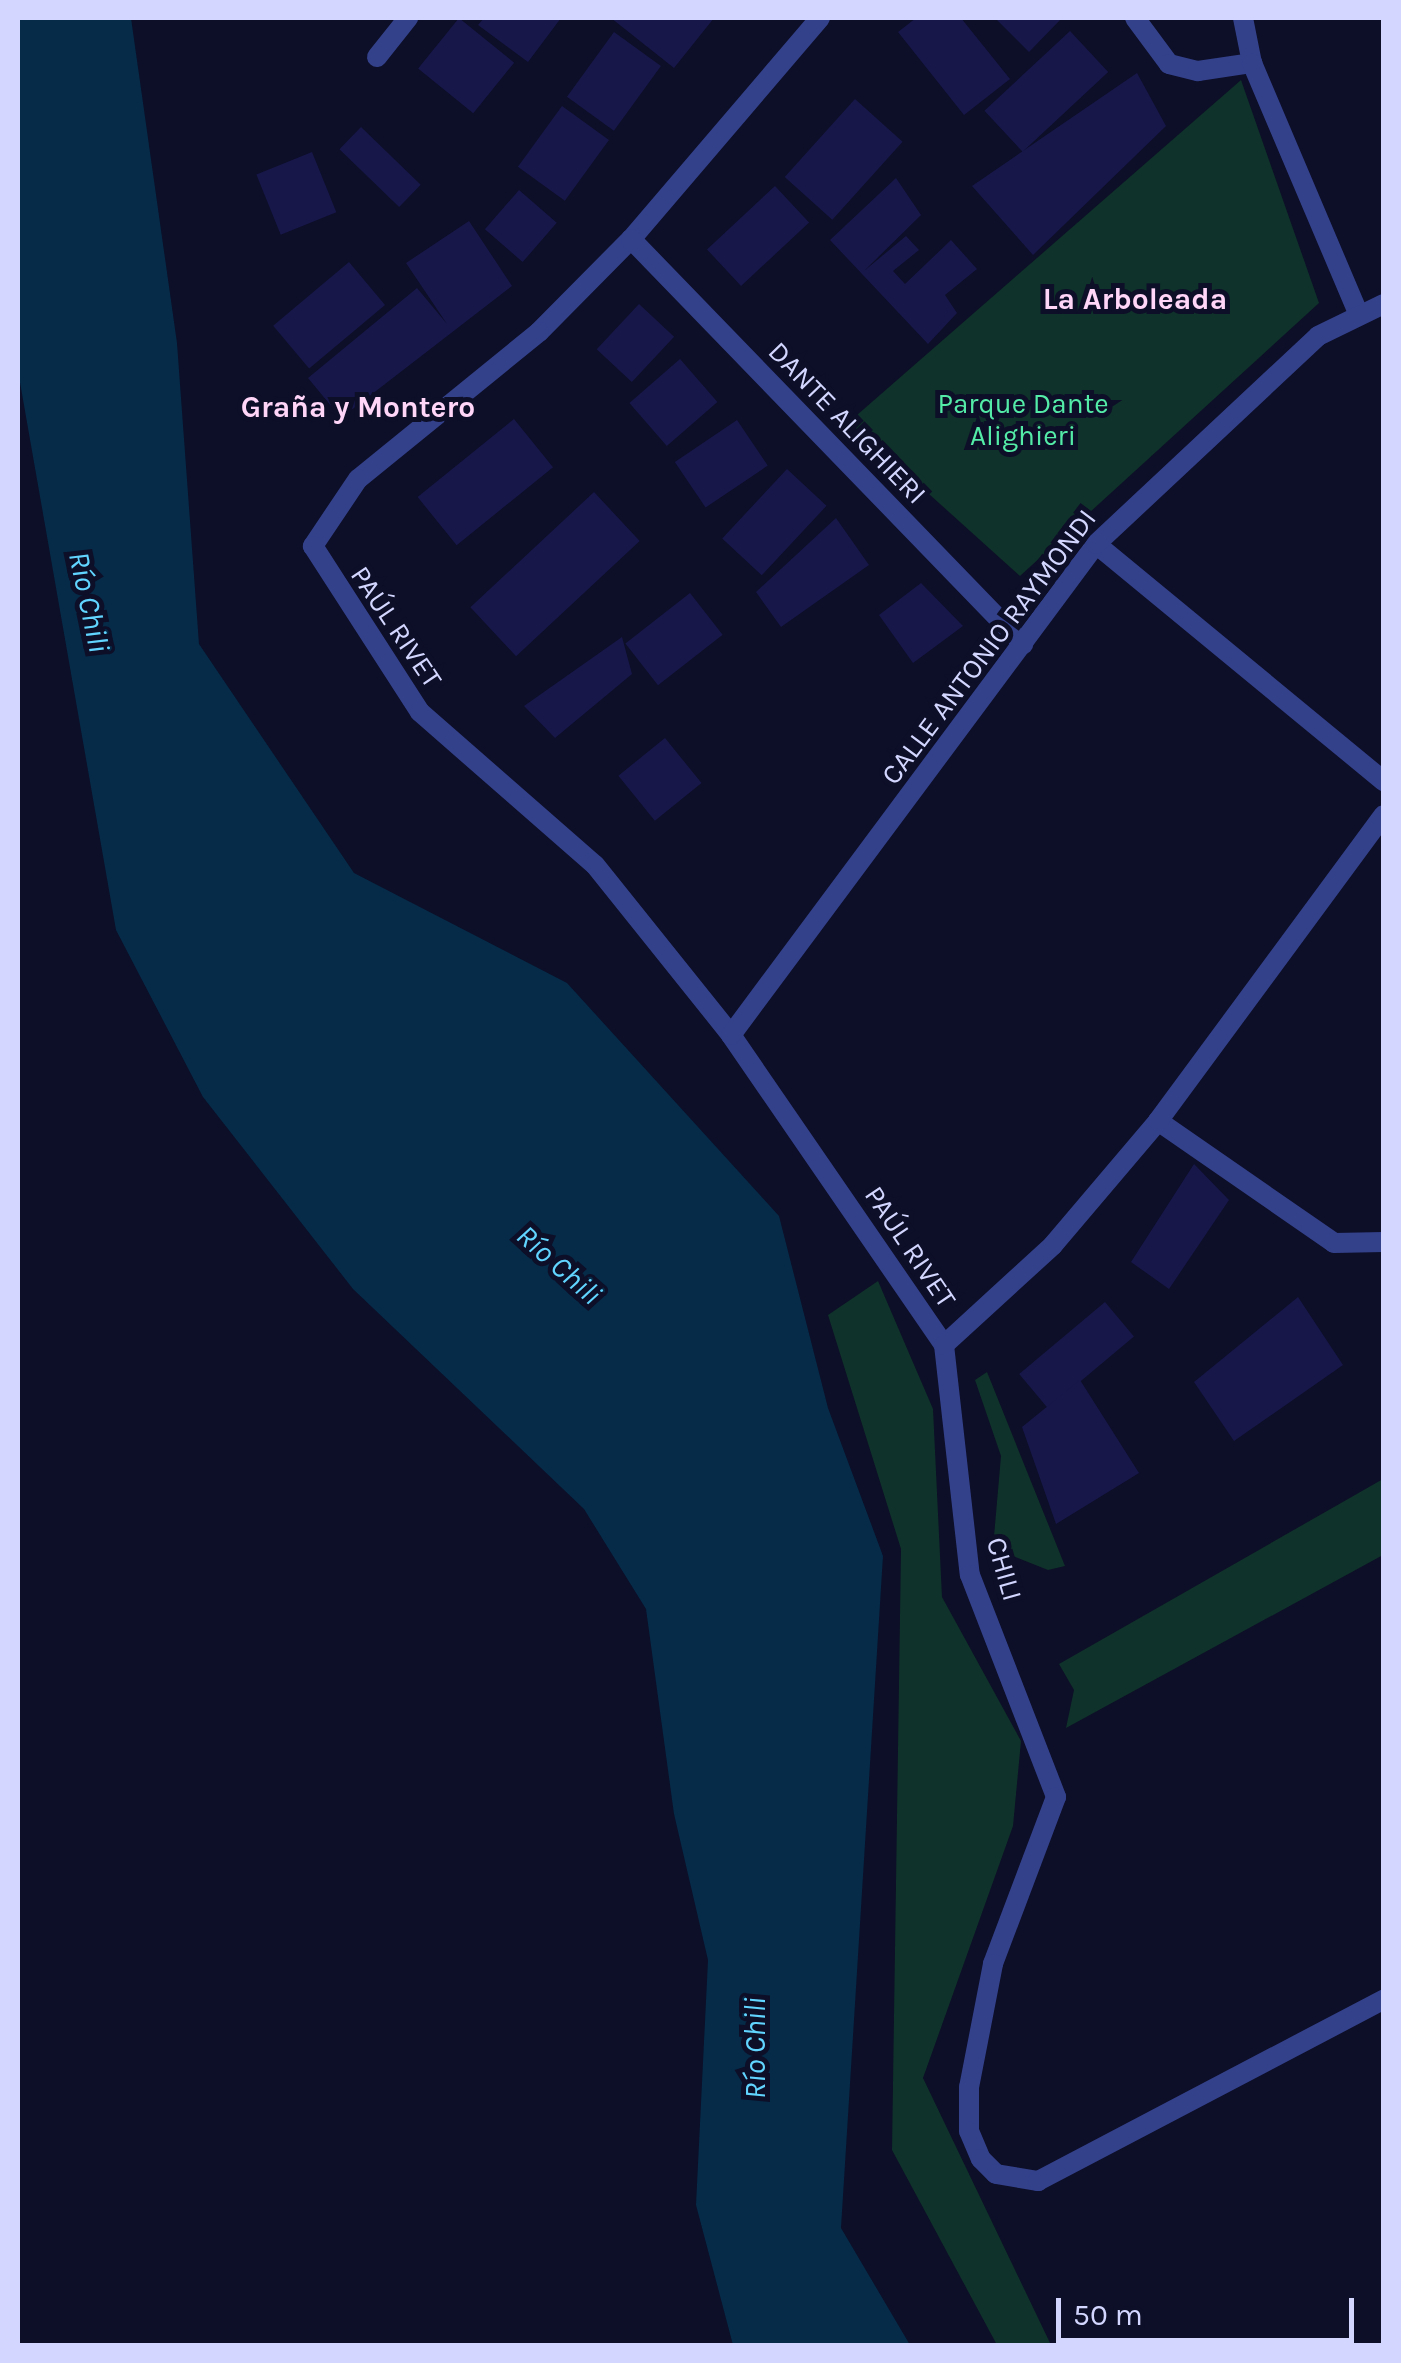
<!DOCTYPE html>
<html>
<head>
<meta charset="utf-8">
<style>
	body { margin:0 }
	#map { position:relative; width:1401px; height:2363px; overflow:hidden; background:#0d0e27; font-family:Karla,sans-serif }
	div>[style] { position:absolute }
	.green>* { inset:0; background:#0f322a }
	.water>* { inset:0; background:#052b48 }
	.building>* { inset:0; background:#17174a; transform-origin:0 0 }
	.street>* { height:20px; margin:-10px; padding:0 10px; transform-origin:10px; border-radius:10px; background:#33418b }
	span { translate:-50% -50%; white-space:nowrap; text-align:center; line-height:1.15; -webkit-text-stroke:10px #0d0e27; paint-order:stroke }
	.park-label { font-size:28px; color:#53eba7 }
	.street-label { font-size:28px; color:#d3d7ff }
	.neighbourhood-label { font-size:30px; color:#ffd5f8; font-weight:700 }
	.water-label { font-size:30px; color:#61d5ff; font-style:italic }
	.frame { position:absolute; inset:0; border:20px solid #d3d7ff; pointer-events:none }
	.scale { position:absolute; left:1056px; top:2298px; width:298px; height:45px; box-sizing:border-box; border:5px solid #d3d7ff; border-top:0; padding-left:12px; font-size:30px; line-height:35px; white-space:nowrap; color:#d3d7ff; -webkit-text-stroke:8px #0d0e27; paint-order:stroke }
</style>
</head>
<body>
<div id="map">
	<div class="green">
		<div style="clip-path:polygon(1241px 80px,1319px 303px,1020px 576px,849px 422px)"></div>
		<div style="clip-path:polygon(878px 1281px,933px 1409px,942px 1597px,1021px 1741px,1013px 1826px,923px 2078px,1051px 2345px,997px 2345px,892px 2150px,901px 1549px,828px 1315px)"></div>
		<div style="clip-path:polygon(987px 1372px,1065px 1566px,1048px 1570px,993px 1548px,1001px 1456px,975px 1380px)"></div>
		<div style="clip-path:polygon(1383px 1479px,1383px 1555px,1066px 1728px,1074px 1690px,1059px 1664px)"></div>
	</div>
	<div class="water">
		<div style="clip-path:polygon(18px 18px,131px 18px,177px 343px,199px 644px,354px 873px,567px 983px,779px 1216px,828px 1408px,883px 1556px,841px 2228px,910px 2345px,733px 2345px,696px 2205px,708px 1960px,674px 1814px,646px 1609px,584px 1509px,353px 1289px,203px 1097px,116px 930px,18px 371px)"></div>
	</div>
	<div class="building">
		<div style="left:459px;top:18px;width:71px;height:65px;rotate:39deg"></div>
		<div style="clip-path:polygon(484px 18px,561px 18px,528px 62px,478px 25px)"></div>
		<div style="clip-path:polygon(611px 18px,714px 18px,674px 68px)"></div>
		<div style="clip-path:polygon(916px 18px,961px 18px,1010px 79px,964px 115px,898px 32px)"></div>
		<div style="clip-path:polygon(995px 18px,1062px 18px,1029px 52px)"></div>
		<div style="left:1070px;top:31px;width:56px;height:117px;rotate:47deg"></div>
		<div style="left:614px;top:32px;width:58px;height:80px;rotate:36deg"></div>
		<div style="clip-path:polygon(1137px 73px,1166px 126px,1033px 255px,972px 186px)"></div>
		<div style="left:855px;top:99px;width:64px;height:105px;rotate:42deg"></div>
		<div style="left:562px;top:106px;width:58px;height:75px;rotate:36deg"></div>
		<div style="left:361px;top:127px;width:83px;height:31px;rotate:44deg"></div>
		<div style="left:312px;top:152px;width:65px;height:60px;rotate:68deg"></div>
		<div style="clip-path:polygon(896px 178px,921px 215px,864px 271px,906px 236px,919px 250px,893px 271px,905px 284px,951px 240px,977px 269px,945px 295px,957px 313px,928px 344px,830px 240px)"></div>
		<div style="left:775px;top:186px;width:50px;height:93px;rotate:47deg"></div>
		<div style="left:519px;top:190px;width:50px;height:52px;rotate:41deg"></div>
		<div style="clip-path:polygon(469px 221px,512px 286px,341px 418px,308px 378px,417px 288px,447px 324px,406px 263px)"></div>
		<div style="left:349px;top:262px;width:56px;height:99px;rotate:50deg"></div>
		<div style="left:639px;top:304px;width:48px;height:62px;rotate:43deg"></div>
		<div style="left:680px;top:359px;width:57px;height:67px;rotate:49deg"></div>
		<div style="left:514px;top:419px;width:62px;height:124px;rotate:51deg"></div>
		<div style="left:737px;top:420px;width:55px;height:75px;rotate:56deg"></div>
		<div style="left:787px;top:469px;width:54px;height:95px;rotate:43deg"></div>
		<div style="left:594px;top:492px;width:67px;height:169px;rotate:47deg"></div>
		<div style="clip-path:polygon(836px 518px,869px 565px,781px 627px,756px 592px)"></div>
		<div style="clip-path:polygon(921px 583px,963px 626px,913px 663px,879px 615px)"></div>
		<div style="left:690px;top:593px;width:53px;height:82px;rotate:52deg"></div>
		<div style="clip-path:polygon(622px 637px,632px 674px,555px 738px,524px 706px)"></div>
		<div style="left:665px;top:738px;width:58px;height:60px;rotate:51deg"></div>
		<div style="clip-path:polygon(1194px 1164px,1229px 1200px,1169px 1289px,1131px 1262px)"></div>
		<div style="clip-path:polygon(1298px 1297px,1343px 1365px,1234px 1441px,1194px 1382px)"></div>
		<div style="left:1105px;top:1302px;width:45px;height:112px;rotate:50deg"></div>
		<div style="clip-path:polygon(1080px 1380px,1139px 1473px,1056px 1524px,1022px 1427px)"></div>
	</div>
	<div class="street">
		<div style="left:820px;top:18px;width:291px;rotate:130.5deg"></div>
		<div style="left:631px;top:239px;width:131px;rotate:134.7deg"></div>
		<div style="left:539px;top:332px;width:233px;rotate:140.9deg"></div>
		<div style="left:358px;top:479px;width:81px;rotate:123.9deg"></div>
		<div style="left:313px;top:546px;width:197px;rotate:57.2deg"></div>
		<div style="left:420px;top:712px;width:232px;rotate:41.2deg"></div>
		<div style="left:595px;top:865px;width:218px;rotate:51.3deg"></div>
		<div style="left:731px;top:1035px;width:376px;rotate:55.5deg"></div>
		<div style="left:944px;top:1345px;width:231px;rotate:83.6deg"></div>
		<div style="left:970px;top:1575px;width:238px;rotate:68.8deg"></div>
		<div style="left:1056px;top:1797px;width:178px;rotate:110.7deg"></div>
		<div style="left:993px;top:1964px;width:125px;rotate:101deg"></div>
		<div style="left:969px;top:2087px;width:44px;rotate:90deg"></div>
		<div style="left:969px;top:2131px;width:30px;rotate:67deg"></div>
		<div style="left:981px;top:2159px;width:21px;rotate:45deg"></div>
		<div style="left:996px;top:2174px;width:43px;rotate:9.5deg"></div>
		<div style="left:1038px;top:2181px;width:391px;rotate:-27.7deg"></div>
		<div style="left:1135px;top:18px;width:57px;rotate:53.5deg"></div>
		<div style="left:1169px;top:64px;width:30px;rotate:14deg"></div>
		<div style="left:1198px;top:71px;width:55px;rotate:-8.4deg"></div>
		<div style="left:1243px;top:18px;width:46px;rotate:78.7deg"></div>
		<div style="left:1252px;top:63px;width:274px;rotate:67deg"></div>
		<div style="left:377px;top:57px;width:50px;rotate:-51.5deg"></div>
		<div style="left:631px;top:239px;width:564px;rotate:45.93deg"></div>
		<div style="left:1096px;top:544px;width:373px;rotate:39.5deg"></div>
		<div style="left:731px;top:1035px;width:612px;rotate:-53.37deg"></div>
		<div style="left:1096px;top:544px;width:304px;rotate:-43.1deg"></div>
		<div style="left:1318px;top:336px;width:73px;rotate:-25.9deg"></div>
		<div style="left:1158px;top:1121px;width:214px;rotate:34.7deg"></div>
		<div style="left:1334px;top:1243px;width:50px;rotate:-1.1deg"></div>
		<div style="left:944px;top:1345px;width:148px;rotate:-42.5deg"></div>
		<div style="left:1053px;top:1245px;width:162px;rotate:-49.7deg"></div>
		<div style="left:1158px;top:1121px;width:380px;rotate:-53.6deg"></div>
	</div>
	<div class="park-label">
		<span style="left:1023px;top:420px">Parque Dante<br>Alighieri</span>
	</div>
	<div class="street-label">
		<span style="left:847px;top:423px;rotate:46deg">DANTE ALIGHIERI</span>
		<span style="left:396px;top:627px;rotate:56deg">PAÚL RIVET</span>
		<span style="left:989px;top:647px;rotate:-53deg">CALLE ANTONIO RAYMONDI</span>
		<span style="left:910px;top:1247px;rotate:56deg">PAÚL RIVET</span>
		<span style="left:1004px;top:1569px;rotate:74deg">CHILI</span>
	</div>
	<div class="neighbourhood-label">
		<span style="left:1135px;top:299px">La Arboleada</span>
		<span style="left:358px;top:407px">Graña y Montero</span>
	</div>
	<div class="water-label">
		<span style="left:89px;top:602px;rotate:78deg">Río Chili</span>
		<span style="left:559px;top:1265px;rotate:42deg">Río Chili</span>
		<span style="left:755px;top:2048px;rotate:-90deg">Río Chili</span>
	</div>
	<div class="frame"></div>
	<div class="scale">50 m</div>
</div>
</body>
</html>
